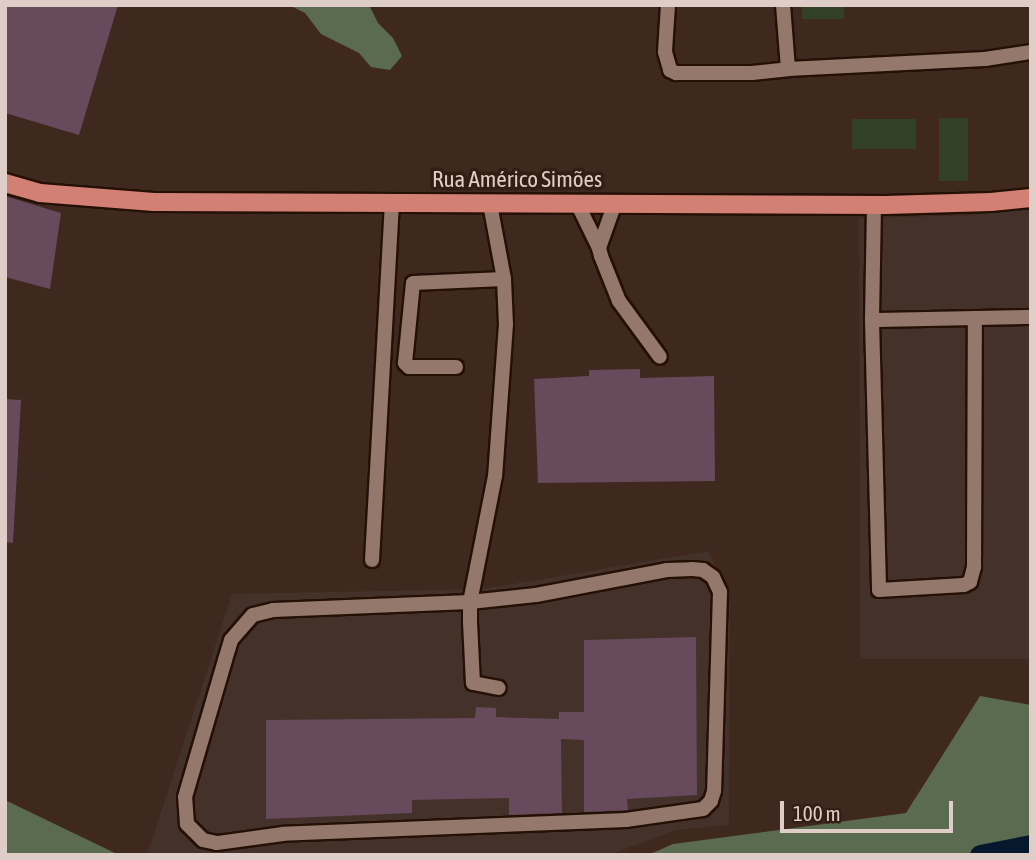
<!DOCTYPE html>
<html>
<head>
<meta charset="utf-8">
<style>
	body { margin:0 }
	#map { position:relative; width:1036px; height:860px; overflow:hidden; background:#3f281d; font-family:"Asap Condensed",sans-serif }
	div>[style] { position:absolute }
	.industrial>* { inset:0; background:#43312a }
	.green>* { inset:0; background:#334129; transform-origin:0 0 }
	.forest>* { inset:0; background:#5b6b4f }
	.river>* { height:21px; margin:-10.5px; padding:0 10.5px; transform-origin:10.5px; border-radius:10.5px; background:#07172c }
	.building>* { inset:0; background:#674a5b }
	.roads { filter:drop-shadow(2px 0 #251006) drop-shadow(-2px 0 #251006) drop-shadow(0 2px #251006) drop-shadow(0 -2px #251006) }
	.minor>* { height:14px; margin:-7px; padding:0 7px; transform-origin:7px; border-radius:7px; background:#93786b }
	.major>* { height:18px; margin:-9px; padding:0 9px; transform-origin:9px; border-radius:9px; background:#d18073 }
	span { translate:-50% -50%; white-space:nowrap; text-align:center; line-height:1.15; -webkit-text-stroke:7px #341e13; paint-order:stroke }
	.street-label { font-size:23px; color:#decec7 }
	.frame { position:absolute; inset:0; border:7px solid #decec7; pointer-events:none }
	.scale { position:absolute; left:780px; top:801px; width:173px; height:32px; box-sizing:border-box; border:4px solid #decec7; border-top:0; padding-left:9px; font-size:21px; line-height:24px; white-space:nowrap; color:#decec7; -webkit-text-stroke:5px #341e13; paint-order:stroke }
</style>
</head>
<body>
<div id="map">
	<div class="industrial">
		<div style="clip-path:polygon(1031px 203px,1031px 659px,860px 659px,859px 218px,973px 215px)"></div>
		<div style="clip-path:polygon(709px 551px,730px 605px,729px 825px,676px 830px,609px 855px,147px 855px,232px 594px,482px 589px)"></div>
	</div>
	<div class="green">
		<div style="left:802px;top:5px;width:42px;height:14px"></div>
		<div style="left:939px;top:118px;width:29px;height:63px"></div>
		<div style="left:852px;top:119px;width:64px;height:30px"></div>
	</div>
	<div class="forest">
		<div style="clip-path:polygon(289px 5px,369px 5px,378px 23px,393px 38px,402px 56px,390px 70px,371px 67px,359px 53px,321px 34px,305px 13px)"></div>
		<div style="clip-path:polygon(980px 696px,1031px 705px,1031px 855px,648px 855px,673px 844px,906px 813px)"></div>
		<div style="clip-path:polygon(5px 800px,119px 855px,5px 855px)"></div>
	</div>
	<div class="river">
		<div style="left:980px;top:855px;width:52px;rotate:-11.1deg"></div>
	</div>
	<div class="building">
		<div style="clip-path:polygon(5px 5px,118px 5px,79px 135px,5px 113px)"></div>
		<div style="clip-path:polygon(5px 196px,61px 213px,50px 289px,5px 277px)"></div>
		<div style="clip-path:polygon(640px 369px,640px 378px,714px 376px,715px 481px,538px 483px,534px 379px,589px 376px,589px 370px)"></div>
		<div style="clip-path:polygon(5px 399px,21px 400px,13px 543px,5px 542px)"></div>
		<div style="clip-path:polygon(696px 637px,697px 795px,627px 799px,628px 810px,584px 812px,584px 740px,561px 739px,562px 813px,509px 815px,509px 798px,412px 800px,412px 813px,266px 819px,266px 720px,475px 718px,476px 707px,496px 708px,496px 717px,559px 719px,559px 712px,584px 712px,584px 640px)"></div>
	</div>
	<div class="roads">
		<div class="minor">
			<div style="left:668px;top:5px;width:47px;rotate:93.7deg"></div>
			<div style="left:665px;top:52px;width:19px;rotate:74deg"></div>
			<div style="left:670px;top:70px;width:7px;rotate:27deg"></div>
			<div style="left:676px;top:73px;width:76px"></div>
			<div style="left:752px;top:73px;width:36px;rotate:-6deg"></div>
			<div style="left:783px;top:5px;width:64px;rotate:85.5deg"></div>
			<div style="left:788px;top:69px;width:197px;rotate:-2.9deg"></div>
			<div style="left:985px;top:59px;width:47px;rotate:-8.7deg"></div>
			<div style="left:577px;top:203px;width:50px;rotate:63.9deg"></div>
			<div style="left:615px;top:203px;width:48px;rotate:109.6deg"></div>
			<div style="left:599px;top:248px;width:8px;rotate:76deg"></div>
			<div style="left:601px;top:256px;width:48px;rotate:68.2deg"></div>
			<div style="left:619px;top:301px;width:69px;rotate:53.8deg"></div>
			<div style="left:490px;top:204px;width:76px;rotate:79.4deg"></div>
			<div style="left:504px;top:279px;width:45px;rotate:87.5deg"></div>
			<div style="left:506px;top:324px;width:152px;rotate:94.1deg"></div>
			<div style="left:495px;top:476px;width:128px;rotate:101.2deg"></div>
			<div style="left:470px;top:602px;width:20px;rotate:90deg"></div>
			<div style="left:470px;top:622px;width:61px;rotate:87.2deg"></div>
			<div style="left:473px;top:683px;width:26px;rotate:11deg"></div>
			<div style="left:874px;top:205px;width:115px;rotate:91deg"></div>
			<div style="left:872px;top:320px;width:270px;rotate:88.5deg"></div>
			<div style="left:879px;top:590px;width:85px;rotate:-3.4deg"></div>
			<div style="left:964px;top:585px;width:7px;rotate:-27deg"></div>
			<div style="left:970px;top:582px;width:16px;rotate:-75deg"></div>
			<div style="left:974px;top:567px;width:249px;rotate:-89.8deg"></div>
			<div style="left:872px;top:320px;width:159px;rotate:-1.1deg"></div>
			<div style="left:456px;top:367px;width:47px;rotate:180deg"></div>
			<div style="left:409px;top:367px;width:6px;rotate:-135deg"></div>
			<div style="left:405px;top:363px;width:80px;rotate:-84.3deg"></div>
			<div style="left:413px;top:283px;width:91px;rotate:-2.5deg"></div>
			<div style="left:372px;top:560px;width:358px;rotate:-86.8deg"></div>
			<div style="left:692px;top:569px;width:11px;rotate:5deg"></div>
			<div style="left:703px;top:570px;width:12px;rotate:35deg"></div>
			<div style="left:713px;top:577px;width:17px;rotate:65deg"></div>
			<div style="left:720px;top:592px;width:199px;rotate:91.7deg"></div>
			<div style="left:714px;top:791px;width:10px;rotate:107deg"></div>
			<div style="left:711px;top:801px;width:11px;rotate:135deg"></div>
			<div style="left:703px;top:809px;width:78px;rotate:171.9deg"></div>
			<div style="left:626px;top:820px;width:343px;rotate:177.7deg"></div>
			<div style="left:283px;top:834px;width:67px;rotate:172.2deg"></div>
			<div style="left:217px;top:843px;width:14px;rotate:-168deg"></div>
			<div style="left:203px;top:840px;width:23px;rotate:-135deg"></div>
			<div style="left:187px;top:824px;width:27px;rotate:-94deg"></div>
			<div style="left:185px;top:797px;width:143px;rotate:-73.7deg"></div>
			<div style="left:225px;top:660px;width:21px;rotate:-73deg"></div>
			<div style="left:231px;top:640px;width:33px;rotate:-49deg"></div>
			<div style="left:253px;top:615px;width:21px;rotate:-14deg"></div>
			<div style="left:273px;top:610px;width:197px;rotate:-2.3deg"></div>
			<div style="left:470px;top:602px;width:66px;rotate:-6.1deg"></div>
			<div style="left:536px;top:595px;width:133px;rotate:-10.8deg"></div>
			<div style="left:667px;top:570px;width:25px;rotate:-2deg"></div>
		</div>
		<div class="major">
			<div style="left:5px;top:183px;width:36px;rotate:16deg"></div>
			<div style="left:40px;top:193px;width:114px;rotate:4.5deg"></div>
			<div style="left:154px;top:202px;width:731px;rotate:0.24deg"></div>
			<div style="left:885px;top:205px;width:106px;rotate:-1.6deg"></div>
			<div style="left:991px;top:202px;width:40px;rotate:-5.7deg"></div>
		</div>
	</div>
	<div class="street-label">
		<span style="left:517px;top:179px">Rua Américo Simões</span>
	</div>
	<div class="frame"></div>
	<div class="scale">100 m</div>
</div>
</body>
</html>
